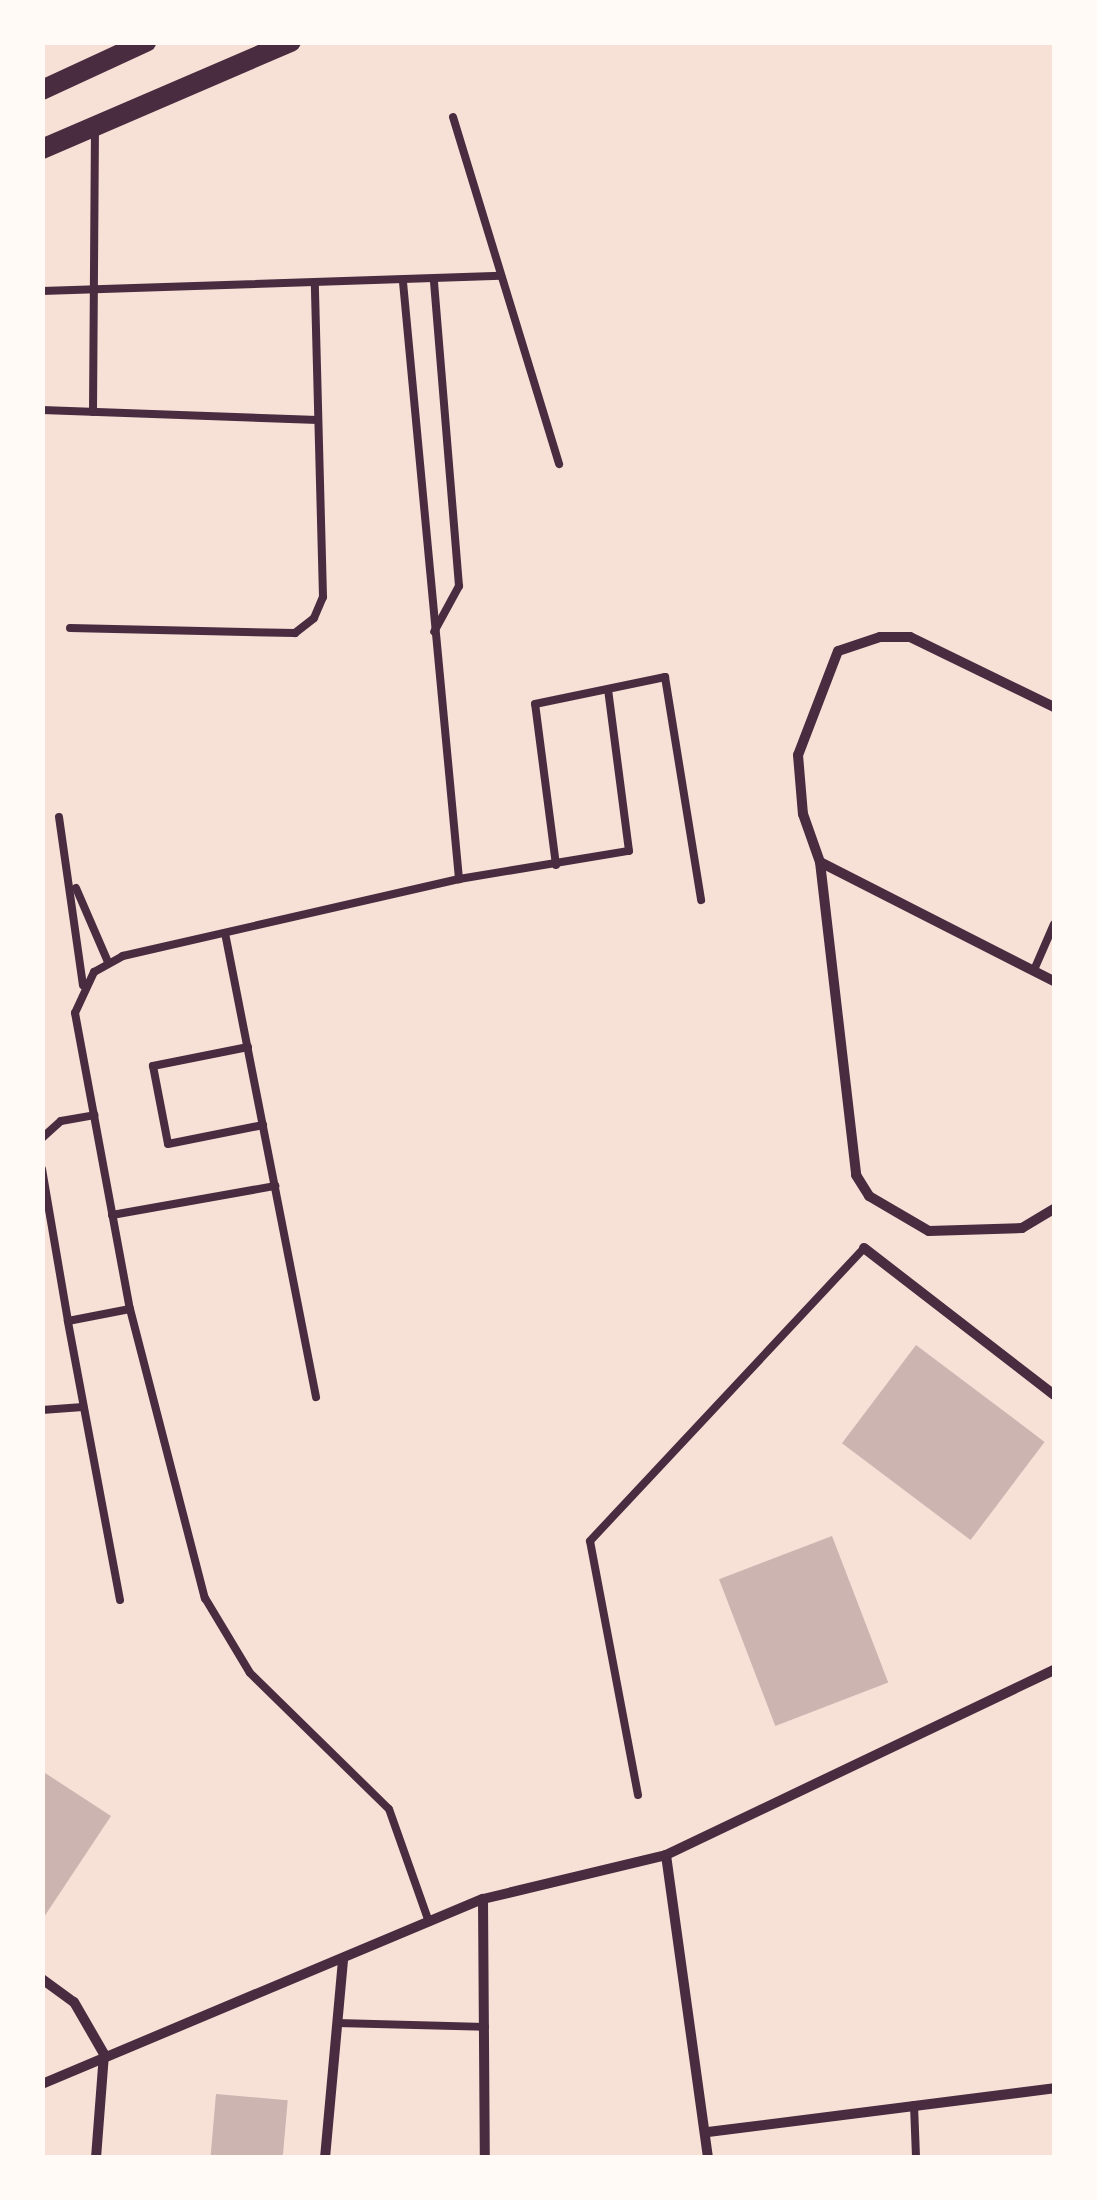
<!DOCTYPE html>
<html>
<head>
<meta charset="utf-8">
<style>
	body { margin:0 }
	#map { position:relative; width:1097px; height:2200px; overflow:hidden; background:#f7e1d7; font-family:"Libre Baskerville",serif }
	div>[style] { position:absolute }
	.building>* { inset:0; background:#ccb4b1; transform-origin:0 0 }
	.service>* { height:8px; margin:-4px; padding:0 4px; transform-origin:4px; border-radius:4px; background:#4a2c40 }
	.minor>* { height:10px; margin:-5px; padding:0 5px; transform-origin:5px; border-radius:5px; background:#4a2c40 }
	.secondary>* { height:20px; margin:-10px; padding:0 10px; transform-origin:10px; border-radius:10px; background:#4a2c40 }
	span { translate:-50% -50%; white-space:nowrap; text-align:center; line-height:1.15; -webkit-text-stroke:10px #fffaf5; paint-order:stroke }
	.frame { position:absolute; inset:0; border:45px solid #fffaf5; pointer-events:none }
</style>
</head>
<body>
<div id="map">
	<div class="building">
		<div style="left:916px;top:1345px;width:161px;height:123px;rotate:37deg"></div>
		<div style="left:832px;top:1536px;width:157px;height:121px;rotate:69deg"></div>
		<div style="clip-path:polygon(42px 1771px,111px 1816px,42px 1920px)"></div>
		<div style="left:216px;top:2094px;width:72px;height:64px;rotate:5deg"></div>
	</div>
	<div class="service">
		<div style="left:453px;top:117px;width:363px;rotate:73deg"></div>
		<div style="left:403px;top:282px;width:600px;rotate:84.64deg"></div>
		<div style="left:459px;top:879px;width:345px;rotate:167.1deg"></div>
		<div style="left:123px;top:956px;width:33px;rotate:151deg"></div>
		<div style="left:94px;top:972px;width:45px;rotate:114.9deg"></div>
		<div style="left:75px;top:1013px;width:301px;rotate:79.5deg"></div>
		<div style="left:130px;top:1309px;width:299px;rotate:75.5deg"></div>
		<div style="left:205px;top:1598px;width:87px;rotate:59deg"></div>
		<div style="left:250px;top:1673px;width:194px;rotate:44.4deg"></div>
		<div style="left:389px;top:1809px;width:120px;rotate:70.5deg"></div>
		<div style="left:434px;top:282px;width:305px;rotate:85.3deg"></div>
		<div style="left:459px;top:586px;width:52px;rotate:118.5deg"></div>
		<div style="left:42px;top:291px;width:459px;rotate:-1.9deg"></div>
		<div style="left:42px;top:410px;width:276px;rotate:2.1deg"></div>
		<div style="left:93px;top:412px;width:283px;rotate:-89.6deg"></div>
		<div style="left:70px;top:628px;width:225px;rotate:1.3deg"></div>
		<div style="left:295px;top:633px;width:24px;rotate:-38deg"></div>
		<div style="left:314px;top:618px;width:23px;rotate:-67deg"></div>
		<div style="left:323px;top:597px;width:313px;rotate:-91.5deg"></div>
		<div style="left:59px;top:817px;width:170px;rotate:81.9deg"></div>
		<div style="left:556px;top:865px;width:162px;rotate:-97.4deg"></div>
		<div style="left:535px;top:704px;width:133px;rotate:-11.7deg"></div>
		<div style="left:665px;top:677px;width:226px;rotate:80.8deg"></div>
		<div style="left:459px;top:879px;width:172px;rotate:-9.4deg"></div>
		<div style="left:629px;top:851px;width:163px;rotate:-97.4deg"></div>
		<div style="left:76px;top:888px;width:81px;rotate:66.6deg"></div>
		<div style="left:225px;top:933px;width:473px;rotate:78.9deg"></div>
		<div style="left:1034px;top:970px;width:50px;rotate:-66.5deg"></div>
		<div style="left:248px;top:1047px;width:97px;rotate:168.7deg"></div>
		<div style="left:153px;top:1066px;width:79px;rotate:79.1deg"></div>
		<div style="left:168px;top:1144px;width:97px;rotate:-11.3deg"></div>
		<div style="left:42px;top:1138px;width:25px;rotate:-42deg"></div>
		<div style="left:61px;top:1121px;width:34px;rotate:-10deg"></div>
		<div style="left:42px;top:1169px;width:154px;rotate:80.3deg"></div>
		<div style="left:112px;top:1215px;width:166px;rotate:-10.1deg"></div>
		<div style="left:42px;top:1410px;width:41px;rotate:-4.2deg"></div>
		<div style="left:120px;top:1600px;width:284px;rotate:-100.6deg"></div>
		<div style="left:68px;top:1321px;width:63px;rotate:-11deg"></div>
		<div style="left:638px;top:1795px;width:258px;rotate:-100.7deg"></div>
		<div style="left:590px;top:1541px;width:401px;rotate:-46.9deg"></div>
		<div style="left:337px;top:2023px;width:148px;rotate:1.5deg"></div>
		<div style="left:914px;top:2105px;width:53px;rotate:87.8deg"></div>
	</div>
	<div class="minor">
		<div style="left:1054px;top:707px;width:160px;rotate:-154.1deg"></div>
		<div style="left:910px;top:637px;width:30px;rotate:180deg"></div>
		<div style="left:880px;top:637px;width:44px;rotate:161.6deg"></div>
		<div style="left:838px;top:651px;width:111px;rotate:111deg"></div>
		<div style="left:798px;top:755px;width:59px;rotate:85.2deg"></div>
		<div style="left:803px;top:814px;width:51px;rotate:70.5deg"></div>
		<div style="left:820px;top:862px;width:263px;rotate:27deg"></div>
		<div style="left:820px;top:862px;width:315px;rotate:83.4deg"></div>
		<div style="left:856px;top:1175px;width:25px;rotate:58deg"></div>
		<div style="left:869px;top:1196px;width:69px;rotate:30.3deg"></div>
		<div style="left:929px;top:1231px;width:93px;rotate:-1.8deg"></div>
		<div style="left:1022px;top:1228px;width:37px;rotate:-31deg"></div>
		<div style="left:864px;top:1248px;width:240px;rotate:37.7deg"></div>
		<div style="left:666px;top:1855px;width:306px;rotate:82.1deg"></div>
		<div style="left:483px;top:1899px;width:259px;rotate:89.6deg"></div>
		<div style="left:42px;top:1979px;width:39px;rotate:36deg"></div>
		<div style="left:74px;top:2002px;width:60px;rotate:60deg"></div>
		<div style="left:104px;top:2054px;width:104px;rotate:94.4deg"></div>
		<div style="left:42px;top:2084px;width:478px;rotate:-22.8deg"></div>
		<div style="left:483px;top:1899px;width:188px;rotate:-13.5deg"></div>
		<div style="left:666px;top:1855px;width:430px;rotate:-25.5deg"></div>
		<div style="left:708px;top:2132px;width:349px;rotate:-7.2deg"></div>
		<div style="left:325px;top:2158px;width:200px;rotate:-84.8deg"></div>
	</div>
	<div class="secondary">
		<div style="left:42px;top:90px;width:115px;rotate:-24.8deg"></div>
		<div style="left:42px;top:149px;width:271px;rotate:-23.3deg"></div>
	</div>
	<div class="frame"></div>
</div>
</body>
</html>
